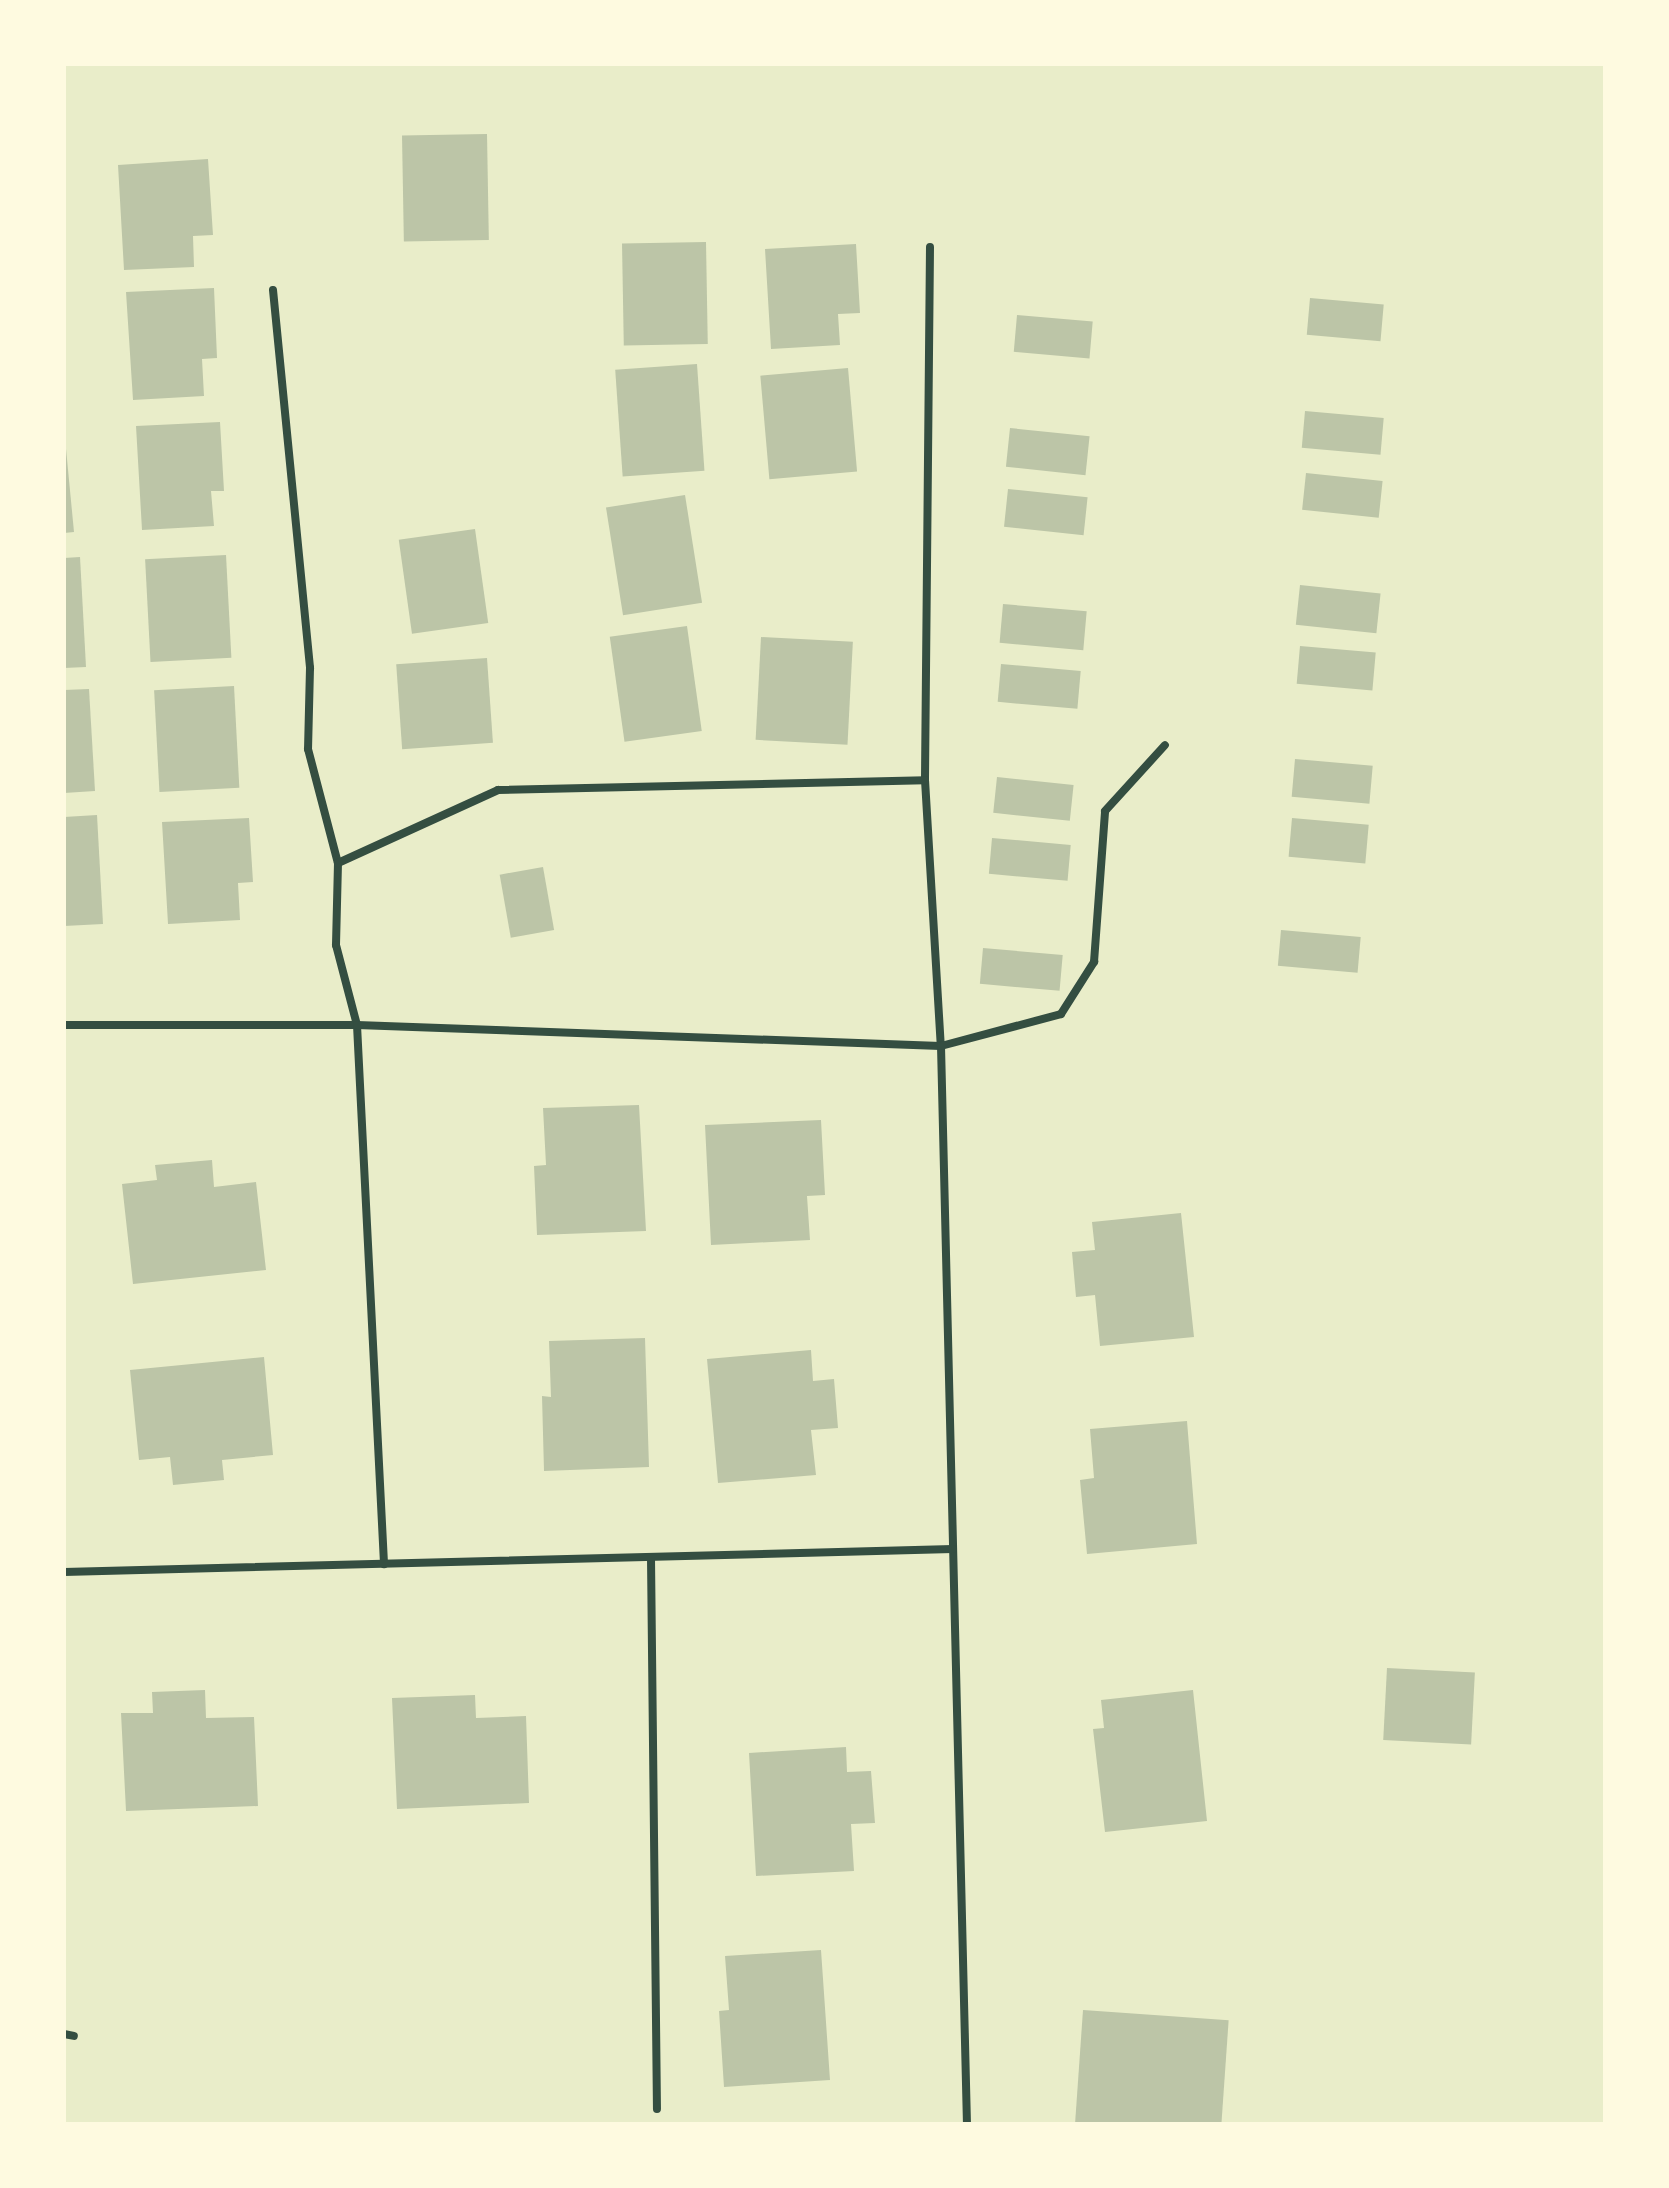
<!DOCTYPE html>
<html>
<head>
<meta charset="utf-8">
<style>
	body { margin:0 }
	#map { position:relative; width:1669px; height:2188px; overflow:hidden; background:#e9edc9; font-family:"Roboto Condensed",sans-serif }
	div>[style] { position:absolute }
	.building>* { inset:0; background:#bcc5a7; transform-origin:0 0 }
	.minor>* { height:8px; margin:-4px; padding:0 4px; transform-origin:4px; border-radius:4px; background:#344e41 }
	span { translate:-50% -50%; white-space:nowrap; text-align:center; line-height:1.15; -webkit-text-stroke:6px #fefae0; paint-order:stroke }
	.frame { position:absolute; inset:0; border:66px solid #fefae0; pointer-events:none }
</style>
</head>
<body>
<div id="map">
	<div class="building">
		<div style="left:487px;top:134px;width:106px;height:85px;rotate:89deg"></div>
		<div style="clip-path:polygon(208px 159px,213px 235px,193px 236px,194px 267px,124px 270px,118px 165px)"></div>
		<div style="left:706px;top:242px;width:102px;height:84px;rotate:89deg"></div>
		<div style="clip-path:polygon(856px 244px,860px 313px,838px 314px,840px 345px,771px 349px,765px 249px)"></div>
		<div style="clip-path:polygon(214px 288px,217px 358px,202px 359px,204px 396px,133px 400px,126px 292px)"></div>
		<div style="left:1310px;top:298px;width:74px;height:37px;rotate:5deg"></div>
		<div style="left:1017px;top:315px;width:76px;height:37px;rotate:5deg"></div>
		<div style="left:697px;top:364px;width:107px;height:82px;rotate:86deg"></div>
		<div style="left:848px;top:368px;width:104px;height:88px;rotate:85deg"></div>
		<div style="left:1305px;top:411px;width:79px;height:37px;rotate:5deg"></div>
		<div style="clip-path:polygon(220px 422px,224px 491px,211px 491px,214px 526px,142px 530px,136px 426px)"></div>
		<div style="clip-path:polygon(64px 428px,74px 532px,64px 533px)"></div>
		<div style="left:1010px;top:428px;width:80px;height:39px;rotate:6deg"></div>
		<div style="left:1306px;top:473px;width:77px;height:37px;rotate:6deg"></div>
		<div style="left:1008px;top:489px;width:80px;height:38px;rotate:6deg"></div>
		<div style="left:685px;top:495px;width:109px;height:80px;rotate:81deg"></div>
		<div style="left:475px;top:529px;width:95px;height:77px;rotate:82deg"></div>
		<div style="left:226px;top:555px;width:103px;height:81px;rotate:87deg"></div>
		<div style="clip-path:polygon(80px 557px,86px 667px,64px 668px,64px 558px)"></div>
		<div style="left:1300px;top:585px;width:81px;height:40px;rotate:6deg"></div>
		<div style="left:1003px;top:604px;width:84px;height:39px;rotate:5deg"></div>
		<div style="left:687px;top:626px;width:106px;height:78px;rotate:82deg"></div>
		<div style="left:761px;top:637px;width:92px;height:103px;rotate:3deg"></div>
		<div style="left:1300px;top:646px;width:76px;height:38px;rotate:5deg"></div>
		<div style="left:487px;top:658px;width:85px;height:91px;rotate:86deg"></div>
		<div style="left:1001px;top:664px;width:80px;height:38px;rotate:5deg"></div>
		<div style="left:234px;top:686px;width:102px;height:80px;rotate:87deg"></div>
		<div style="clip-path:polygon(89px 689px,95px 791px,64px 793px,64px 690px)"></div>
		<div style="left:1295px;top:759px;width:78px;height:38px;rotate:5deg"></div>
		<div style="left:997px;top:777px;width:77px;height:36px;rotate:6deg"></div>
		<div style="clip-path:polygon(97px 815px,103px 924px,64px 926px,64px 817px)"></div>
		<div style="clip-path:polygon(249px 818px,253px 882px,238px 883px,240px 920px,168px 924px,162px 822px)"></div>
		<div style="left:1292px;top:818px;width:77px;height:39px;rotate:5deg"></div>
		<div style="left:992px;top:838px;width:79px;height:36px;rotate:5deg"></div>
		<div style="left:543px;top:867px;width:64px;height:44px;rotate:80deg"></div>
		<div style="left:1281px;top:930px;width:80px;height:36px;rotate:5deg"></div>
		<div style="left:983px;top:948px;width:80px;height:36px;rotate:5deg"></div>
		<div style="clip-path:polygon(639px 1105px,646px 1231px,537px 1235px,534px 1166px,546px 1165px,543px 1108px)"></div>
		<div style="clip-path:polygon(821px 1120px,825px 1195px,807px 1196px,810px 1240px,711px 1245px,705px 1125px)"></div>
		<div style="clip-path:polygon(212px 1160px,214px 1187px,256px 1182px,266px 1270px,133px 1284px,122px 1184px,157px 1180px,155px 1165px)"></div>
		<div style="clip-path:polygon(1181px 1213px,1194px 1337px,1100px 1346px,1095px 1295px,1076px 1297px,1072px 1252px,1095px 1250px,1092px 1222px)"></div>
		<div style="clip-path:polygon(645px 1338px,649px 1467px,544px 1471px,542px 1396px,551px 1397px,549px 1341px)"></div>
		<div style="clip-path:polygon(811px 1350px,813px 1381px,834px 1379px,838px 1428px,811px 1430px,816px 1475px,718px 1483px,707px 1359px)"></div>
		<div style="clip-path:polygon(264px 1357px,273px 1455px,222px 1460px,224px 1480px,173px 1485px,170px 1457px,139px 1460px,130px 1370px)"></div>
		<div style="clip-path:polygon(1187px 1421px,1197px 1544px,1087px 1554px,1080px 1480px,1094px 1478px,1090px 1429px)"></div>
		<div style="left:1387px;top:1668px;width:88px;height:72px;rotate:3deg"></div>
		<div style="clip-path:polygon(205px 1690px,206px 1718px,254px 1717px,258px 1806px,126px 1811px,121px 1713px,153px 1713px,152px 1692px)"></div>
		<div style="clip-path:polygon(1193px 1690px,1207px 1821px,1105px 1832px,1093px 1729px,1104px 1728px,1101px 1700px)"></div>
		<div style="clip-path:polygon(475px 1695px,476px 1718px,526px 1716px,529px 1803px,397px 1809px,392px 1698px)"></div>
		<div style="clip-path:polygon(846px 1747px,847px 1772px,871px 1771px,875px 1823px,851px 1824px,854px 1871px,756px 1876px,749px 1753px)"></div>
		<div style="clip-path:polygon(821px 1950px,830px 2080px,724px 2087px,719px 2011px,729px 2010px,725px 1956px)"></div>
		<div style="left:1083px;top:2010px;width:146px;height:114px;rotate:4deg"></div>
	</div>
	<div class="minor">
		<div style="left:930px;top:247px;width:533px;rotate:90.54deg"></div>
		<div style="left:925px;top:780px;width:266px;rotate:86.6deg"></div>
		<div style="left:941px;top:1046px;width:1078px;rotate:88.62deg"></div>
		<div style="left:273px;top:290px;width:380px;rotate:84.4deg"></div>
		<div style="left:310px;top:668px;width:81px;rotate:91.4deg"></div>
		<div style="left:308px;top:749px;width:118px;rotate:75.3deg"></div>
		<div style="left:338px;top:863px;width:82px;rotate:91.4deg"></div>
		<div style="left:336px;top:945px;width:83px;rotate:75.3deg"></div>
		<div style="left:357px;top:1025px;width:540px;rotate:87.13deg"></div>
		<div style="left:338px;top:863px;width:176px;rotate:-24.5deg"></div>
		<div style="left:498px;top:790px;width:427px;rotate:-1.3deg"></div>
		<div style="left:64px;top:1025px;width:293px"></div>
		<div style="left:357px;top:1025px;width:584px;rotate:2.06deg"></div>
		<div style="left:941px;top:1046px;width:124px;rotate:-14.9deg"></div>
		<div style="left:1061px;top:1014px;width:62px;rotate:-57.6deg"></div>
		<div style="left:1094px;top:962px;width:151px;rotate:-85.8deg"></div>
		<div style="left:1105px;top:811px;width:89px;rotate:-47.7deg"></div>
		<div style="left:651px;top:1558px;width:551px;rotate:89.38deg"></div>
		<div style="left:64px;top:1572px;width:889px;rotate:-1.48deg"></div>
		<div style="left:64px;top:2034px;width:10px;rotate:11deg"></div>
	</div>
	<div class="frame"></div>
</div>
</body>
</html>
